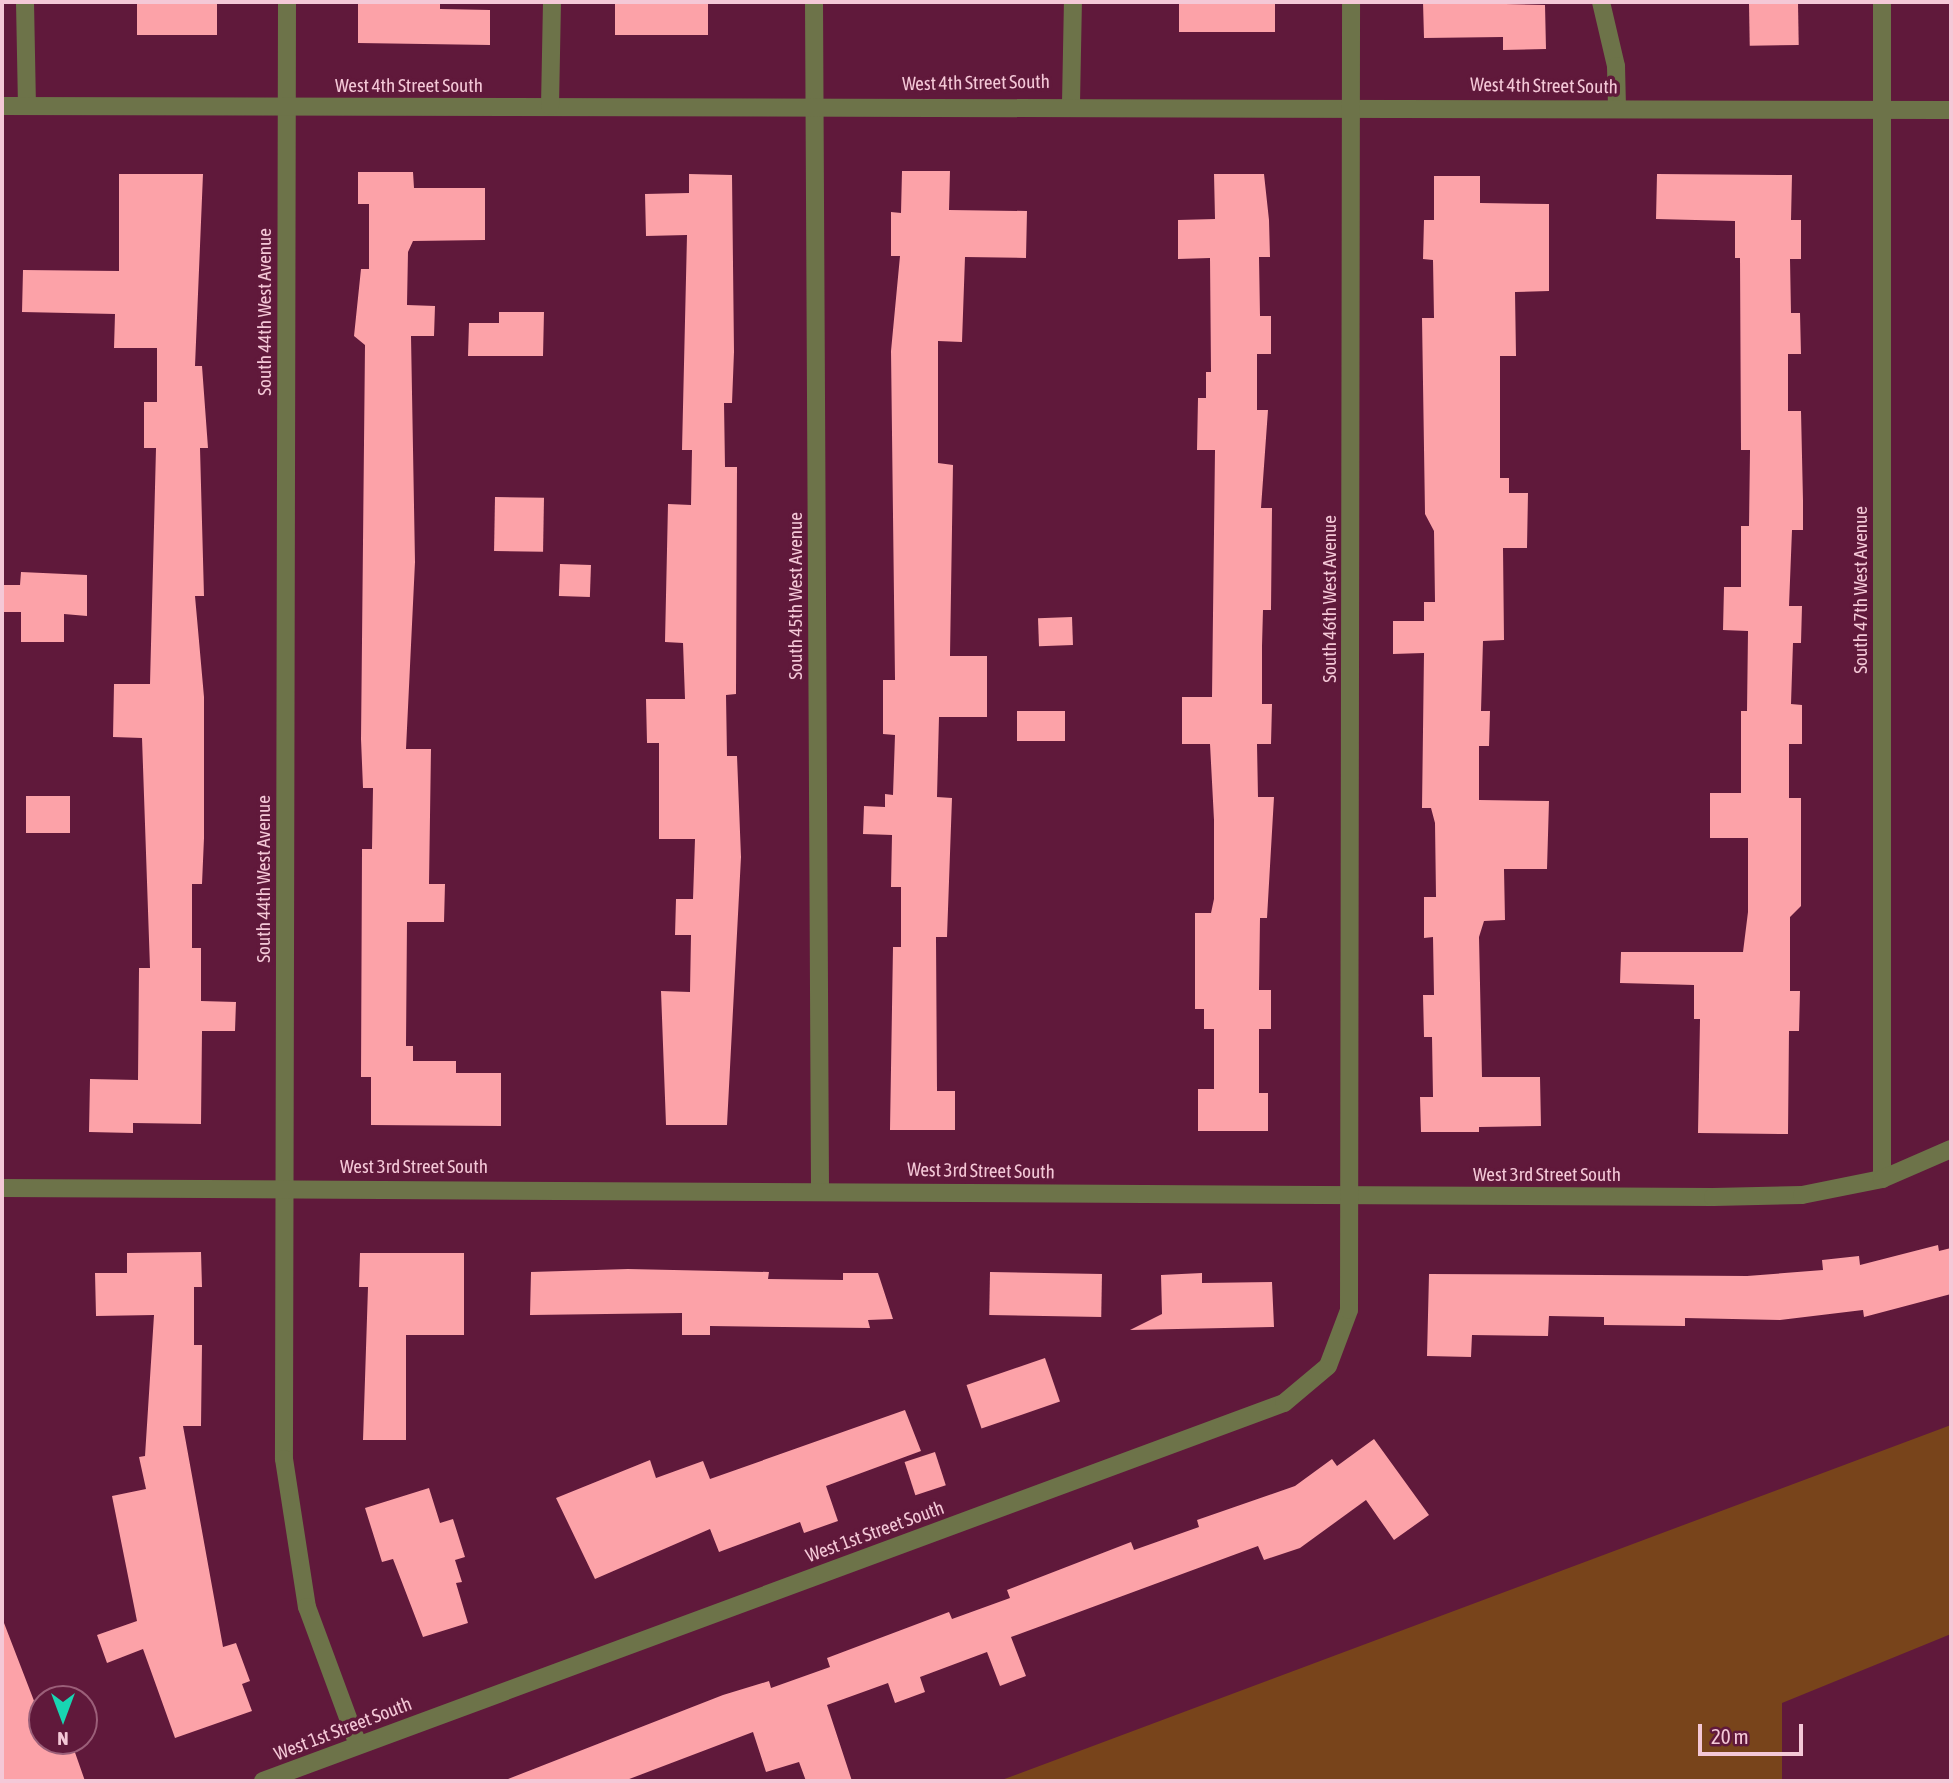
<!DOCTYPE html>
<html>
<head>
<meta charset="utf-8">
<style>
	body { margin:0 }
	#map { position:relative; width:1953px; height:1783px; overflow:hidden; background:#60193b; font-family:"Asap Condensed",sans-serif }
	div>[style] { position:absolute }
	.green>* { inset:0; background:#78441b }
	.building>* { inset:0; background:#fca2a8; transform-origin:0 0 }
	.minor>* { height:18px; margin:-9px; padding:0 9px; transform-origin:9px; border-radius:9px; background:#6d7349 }
	span { translate:-50% -50%; white-space:nowrap; text-align:center; line-height:1.15; -webkit-text-stroke:7px #60193b; paint-order:stroke }
	.street-label { font-size:19px; color:#f4c8d7 }
	.frame { position:absolute; inset:0; border:4px solid #f4c8d7; pointer-events:none }
	.north { position:absolute; left:28px; top:1685px; width:70px; height:70px; box-sizing:border-box; background:#60193b; border:2px solid #9b5f79; border-radius:50%; rotate:180deg; font-size:19px; font-weight:700; line-height:28px; text-align:center; color:#f4c8d7 }
	.north::after { content:''; display:block; margin:auto; width:24px; height:32px; background:#18d5b2; clip-path:polygon(50% 0,100% 100%,50% 72%,0 100%) }
	.scale { position:absolute; left:1698px; top:1724px; width:105px; height:32px; box-sizing:border-box; border:4px solid #f4c8d7; border-top:0; padding-left:9px; font-size:21px; line-height:24px; white-space:nowrap; color:#f4c8d7; -webkit-text-stroke:5px #60193b; paint-order:stroke }
</style>
</head>
<body>
<div id="map">
	<div class="green">
		<div style="clip-path:polygon(1951px 1425px,1951px 1634px,1782px 1703px,1782px 1781px,999px 1781px)"></div>
	</div>
	<div class="building">
		<div style="left:137px;top:2px;width:80px;height:33px"></div>
		<div style="clip-path:polygon(358px 2px,440px 2px,440px 9px,490px 10px,490px 45px,358px 43px)"></div>
		<div style="left:615px;top:2px;width:93px;height:33px"></div>
		<div style="left:1179px;top:2px;width:96px;height:30px"></div>
		<div style="clip-path:polygon(1423px 2px,1545px 5px,1546px 49px,1503px 50px,1503px 37px,1424px 38px)"></div>
		<div style="left:1798px;top:3px;width:42px;height:49px;rotate:89deg"></div>
		<div style="clip-path:polygon(902px 171px,950px 171px,949px 210px,1027px 211px,1026px 258px,965px 257px,962px 342px,938px 341px,938px 463px,953px 465px,950px 656px,987px 656px,987px 717px,939px 717px,937px 797px,952px 798px,947px 937px,936px 937px,937px 1091px,955px 1091px,955px 1130px,890px 1130px,893px 947px,901px 947px,901px 887px,891px 887px,892px 835px,863px 834px,864px 806px,885px 807px,885px 794px,893px 795px,895px 735px,883px 734px,883px 680px,895px 680px,891px 351px,900px 256px,891px 256px,891px 212px,901px 213px)"></div>
		<div style="clip-path:polygon(358px 172px,413px 172px,414px 188px,485px 188px,485px 240px,413px 241px,408px 252px,407px 305px,435px 306px,434px 336px,411px 336px,415px 562px,406px 749px,431px 749px,429px 884px,445px 884px,444px 922px,407px 922px,406px 1046px,413px 1046px,413px 1061px,456px 1061px,456px 1073px,501px 1073px,501px 1126px,371px 1125px,371px 1077px,361px 1077px,362px 849px,372px 849px,373px 788px,363px 788px,361px 739px,365px 345px,354px 336px,361px 269px,369px 269px,369px 204px,358px 204px)"></div>
		<div style="clip-path:polygon(119px 174px,203px 174px,195px 366px,202px 366px,208px 448px,200px 448px,204px 596px,195px 596px,204px 697px,204px 838px,202px 884px,192px 884px,192px 948px,201px 948px,201px 1001px,236px 1002px,235px 1031px,202px 1031px,201px 1124px,133px 1123px,133px 1133px,89px 1132px,90px 1079px,138px 1080px,139px 968px,150px 968px,142px 738px,113px 737px,114px 684px,150px 684px,156px 448px,144px 448px,144px 402px,157px 402px,157px 348px,114px 348px,115px 314px,22px 312px,23px 270px,119px 271px)"></div>
		<div style="clip-path:polygon(689px 174px,732px 175px,734px 352px,732px 403px,724px 403px,725px 467px,737px 467px,736px 694px,726px 695px,727px 756px,737px 756px,741px 857px,727px 1125px,666px 1125px,661px 991px,690px 992px,691px 935px,675px 935px,676px 899px,693px 899px,695px 839px,659px 839px,659px 743px,647px 743px,646px 699px,685px 699px,683px 643px,665px 642px,668px 504px,691px 505px,692px 450px,682px 450px,687px 235px,646px 236px,645px 194px,689px 193px)"></div>
		<div style="clip-path:polygon(1214px 174px,1264px 174px,1269px 220px,1270px 257px,1259px 257px,1260px 316px,1271px 316px,1271px 354px,1257px 354px,1257px 410px,1268px 410px,1261px 508px,1272px 508px,1271px 610px,1263px 610px,1262px 646px,1262px 704px,1272px 704px,1271px 744px,1257px 744px,1258px 797px,1274px 797px,1267px 918px,1260px 918px,1259px 990px,1271px 990px,1271px 1029px,1259px 1029px,1259px 1093px,1268px 1093px,1268px 1131px,1198px 1131px,1198px 1089px,1214px 1089px,1214px 1029px,1204px 1029px,1204px 1009px,1195px 1009px,1195px 913px,1211px 913px,1214px 899px,1214px 820px,1210px 744px,1182px 744px,1182px 697px,1212px 697px,1215px 450px,1197px 450px,1198px 398px,1206px 398px,1206px 372px,1211px 372px,1210px 258px,1178px 259px,1178px 220px,1215px 219px)"></div>
		<div style="clip-path:polygon(1657px 174px,1792px 175px,1791px 220px,1801px 220px,1801px 259px,1790px 259px,1791px 313px,1800px 313px,1801px 354px,1788px 354px,1788px 411px,1801px 411px,1803px 501px,1803px 530px,1792px 530px,1789px 606px,1802px 606px,1801px 643px,1793px 643px,1791px 704px,1802px 705px,1802px 744px,1789px 744px,1789px 798px,1801px 798px,1801px 906px,1790px 917px,1790px 991px,1800px 991px,1799px 1031px,1789px 1031px,1788px 1134px,1698px 1133px,1700px 1019px,1694px 1019px,1694px 985px,1620px 983px,1621px 952px,1743px 952px,1748px 912px,1748px 838px,1710px 838px,1710px 793px,1741px 793px,1741px 711px,1747px 711px,1748px 631px,1723px 630px,1724px 587px,1741px 587px,1741px 526px,1749px 526px,1750px 450px,1741px 450px,1740px 258px,1735px 258px,1735px 221px,1656px 219px)"></div>
		<div style="clip-path:polygon(1434px 176px,1480px 176px,1480px 203px,1549px 204px,1549px 291px,1515px 292px,1516px 356px,1500px 356px,1500px 478px,1509px 478px,1509px 493px,1528px 493px,1527px 548px,1503px 548px,1504px 640px,1483px 641px,1481px 711px,1490px 711px,1489px 746px,1479px 746px,1479px 800px,1549px 801px,1547px 869px,1504px 869px,1505px 920px,1484px 921px,1479px 937px,1482px 1077px,1540px 1077px,1541px 1126px,1479px 1127px,1479px 1132px,1421px 1132px,1420px 1097px,1433px 1097px,1432px 1037px,1424px 1037px,1423px 995px,1434px 995px,1433px 937px,1424px 938px,1424px 897px,1436px 897px,1435px 823px,1431px 808px,1422px 808px,1424px 653px,1393px 654px,1393px 621px,1424px 621px,1424px 602px,1435px 602px,1434px 531px,1425px 514px,1422px 318px,1434px 318px,1433px 260px,1423px 259px,1424px 220px,1434px 220px)"></div>
		<div style="clip-path:polygon(499px 312px,544px 312px,543px 356px,468px 356px,469px 323px,499px 323px)"></div>
		<div style="left:495px;top:497px;width:49px;height:54px;rotate:1deg"></div>
		<div style="left:560px;top:564px;width:31px;height:32px;rotate:2deg"></div>
		<div style="clip-path:polygon(21px 572px,87px 575px,87px 616px,64px 614px,64px 642px,21px 642px,21px 612px,2px 612px,2px 585px,20px 585px)"></div>
		<div style="left:1072px;top:617px;width:28px;height:34px;rotate:88deg"></div>
		<div style="left:1017px;top:711px;width:48px;height:30px"></div>
		<div style="left:70px;top:796px;width:37px;height:44px;rotate:90deg"></div>
		<div style="clip-path:polygon(1938px 1245px,1939px 1251px,1951px 1248px,1951px 1294px,1864px 1317px,1863px 1310px,1780px 1320px,1685px 1318px,1685px 1326px,1604px 1325px,1604px 1317px,1549px 1316px,1548px 1336px,1472px 1335px,1471px 1357px,1427px 1356px,1429px 1274px,1747px 1276px,1823px 1270px,1822px 1260px,1859px 1256px,1860px 1265px)"></div>
		<div style="clip-path:polygon(201px 1252px,202px 1287px,194px 1287px,194px 1345px,202px 1345px,201px 1426px,183px 1426px,223px 1647px,236px 1643px,250px 1681px,242px 1684px,252px 1711px,175px 1738px,143px 1649px,107px 1663px,97px 1635px,137px 1621px,112px 1496px,146px 1489px,139px 1457px,145px 1456px,154px 1315px,96px 1316px,95px 1273px,127px 1273px,127px 1253px)"></div>
		<div style="clip-path:polygon(360px 1253px,464px 1253px,464px 1335px,406px 1335px,406px 1440px,363px 1440px,368px 1287px,359px 1287px)"></div>
		<div style="clip-path:polygon(628px 1269px,769px 1272px,768px 1279px,843px 1280px,843px 1273px,878px 1273px,893px 1319px,868px 1320px,870px 1328px,710px 1326px,710px 1335px,682px 1335px,682px 1313px,530px 1315px,531px 1272px)"></div>
		<div style="left:990px;top:1272px;width:112px;height:43px;rotate:1deg"></div>
		<div style="clip-path:polygon(1202px 1273px,1202px 1283px,1272px 1282px,1274px 1327px,1130px 1330px,1162px 1314px,1161px 1275px)"></div>
		<div style="left:1045px;top:1358px;width:46px;height:83px;rotate:71deg"></div>
		<div style="clip-path:polygon(905px 1410px,921px 1451px,826px 1486px,838px 1521px,804px 1533px,800px 1522px,719px 1552px,710px 1529px,595px 1579px,556px 1498px,650px 1460px,656px 1478px,703px 1461px,710px 1479px)"></div>
		<div style="clip-path:polygon(1374px 1439px,1429px 1515px,1394px 1540px,1366px 1500px,1300px 1548px,1264px 1560px,1258px 1546px,1011px 1637px,1026px 1676px,1000px 1686px,987px 1652px,920px 1677px,925px 1692px,895px 1703px,888px 1683px,827px 1705px,852px 1781px,806px 1781px,799px 1762px,766px 1772px,753px 1732px,624px 1781px,503px 1781px,723px 1695px,769px 1681px,771px 1688px,830px 1667px,827px 1658px,949px 1612px,952px 1619px,1010px 1598px,1007px 1590px,1131px 1542px,1134px 1550px,1199px 1527px,1197px 1520px,1295px 1486px,1332px 1459px,1337px 1466px)"></div>
		<div style="left:935px;top:1452px;width:35px;height:32px;rotate:72deg"></div>
		<div style="clip-path:polygon(429px 1488px,440px 1523px,453px 1519px,465px 1557px,455px 1560px,462px 1582px,456px 1583px,468px 1623px,423px 1637px,393px 1559px,382px 1562px,365px 1508px)"></div>
		<div style="clip-path:polygon(4px 1623px,36px 1706px,42px 1704px,42px 1741px,71px 1741px,85px 1781px,2px 1781px)"></div>
	</div>
	<div class="minor">
		<div style="left:25px;top:2px;width:104px;rotate:88.9deg"></div>
		<div style="left:287px;top:2px;width:1457px;rotate:90.12deg"></div>
		<div style="left:284px;top:1459px;width:150px;rotate:81.2deg"></div>
		<div style="left:307px;top:1607px;width:147px;rotate:69.7deg"></div>
		<div style="left:814px;top:2px;width:1189px;rotate:89.71deg"></div>
		<div style="left:1601px;top:2px;width:66px;rotate:76.8deg"></div>
		<div style="left:1616px;top:66px;width:42px;rotate:88.6deg"></div>
		<div style="left:1071px;top:103px;width:101px;rotate:-88.9deg"></div>
		<div style="left:2px;top:106px;width:1949px;rotate:0.12deg"></div>
		<div style="left:550px;top:106px;width:104px;rotate:-88.9deg"></div>
		<div style="left:1882px;top:1179px;width:1177px;rotate:-90deg"></div>
		<div style="left:2px;top:1188px;width:1711px;rotate:0.3deg"></div>
		<div style="left:1713px;top:1197px;width:89px;rotate:-1.3deg"></div>
		<div style="left:1802px;top:1195px;width:82px;rotate:-11.3deg"></div>
		<div style="left:1882px;top:1179px;width:75px;rotate:-23.5deg"></div>
		<div style="left:263px;top:1781px;width:1089px;rotate:-20.32deg"></div>
		<div style="left:1284px;top:1403px;width:57px;rotate:-40.1deg"></div>
		<div style="left:1328px;top:1366px;width:60px;rotate:-69.4deg"></div>
		<div style="left:1349px;top:1310px;width:1308px;rotate:-89.91deg"></div>
	</div>
	<div class="street-label">
		<span style="left:976px;top:83px;rotate:-1deg">West 4th Street South</span>
		<span style="left:409px;top:86px">West 4th Street South</span>
		<span style="left:1544px;top:86px;rotate:1deg">West 4th Street South</span>
		<span style="left:265px;top:312px;rotate:-90deg">South 44th West Avenue</span>
		<span style="left:1861px;top:590px;rotate:-90deg">South 47th West Avenue</span>
		<span style="left:796px;top:596px;rotate:-90deg">South 45th West Avenue</span>
		<span style="left:1330px;top:599px;rotate:-90deg">South 46th West Avenue</span>
		<span style="left:264px;top:879px;rotate:-90deg">South 44th West Avenue</span>
		<span style="left:414px;top:1167px">West 3rd Street South</span>
		<span style="left:981px;top:1171px;rotate:1deg">West 3rd Street South</span>
		<span style="left:1547px;top:1175px">West 3rd Street South</span>
		<span style="left:875px;top:1532px;rotate:-20deg">West 1st Street South</span>
		<span style="left:343px;top:1729px;rotate:-21deg">West 1st Street South</span>
	</div>
	<div class="frame"></div>
	<div class="north">N</div>
	<div class="scale">20 m</div>
</div>
</body>
</html>
